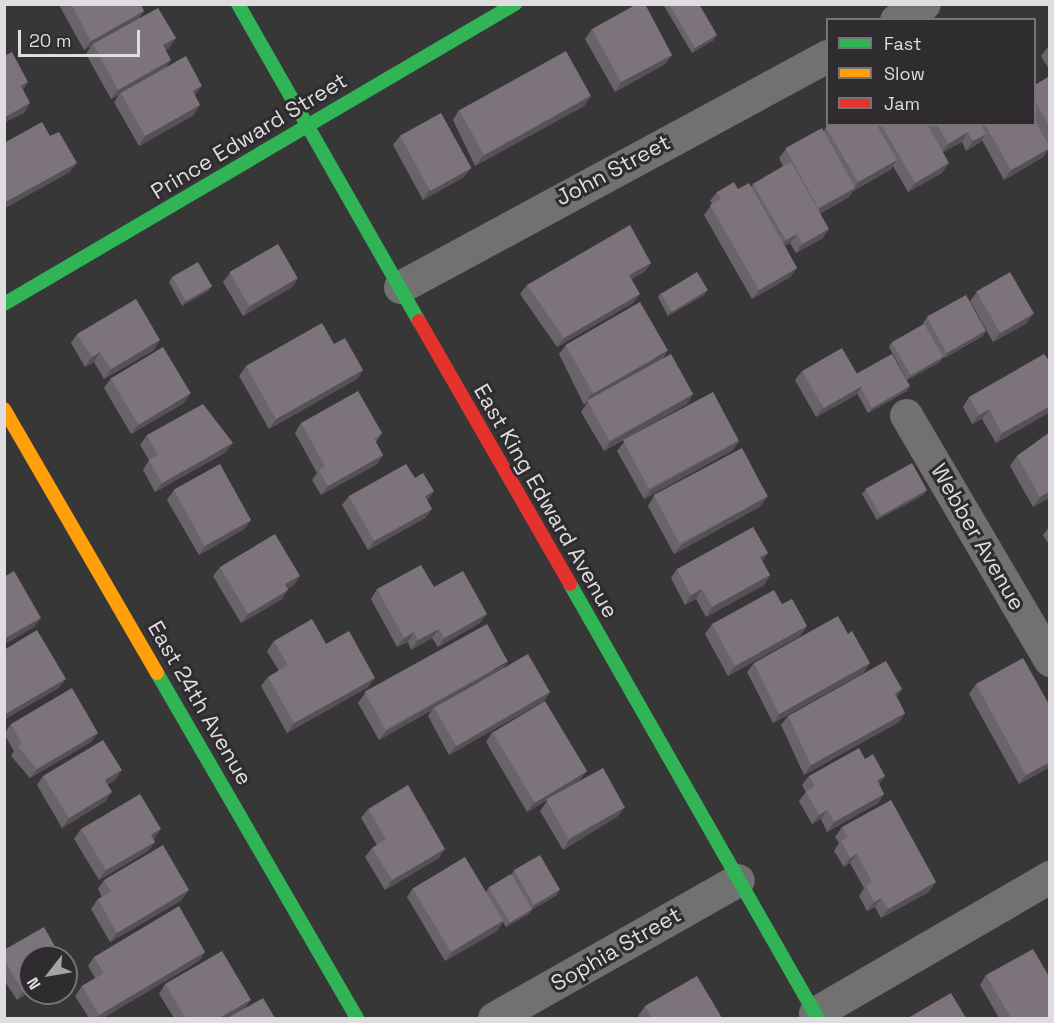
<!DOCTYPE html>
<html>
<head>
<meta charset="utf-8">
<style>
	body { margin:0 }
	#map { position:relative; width:1054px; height:1023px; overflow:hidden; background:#383738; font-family:"Space Grotesk",sans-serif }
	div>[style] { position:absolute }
	.street>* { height:33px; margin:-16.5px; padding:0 16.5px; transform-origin:16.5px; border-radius:16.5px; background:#717171 }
	.fast>* { height:14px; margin:-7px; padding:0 7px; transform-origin:7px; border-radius:7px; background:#30b455 }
	.slow>* { height:14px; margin:-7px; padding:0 7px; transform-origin:7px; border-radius:7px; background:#ff9f0a }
	.jam>* { height:14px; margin:-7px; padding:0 7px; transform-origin:7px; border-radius:7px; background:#e5322d }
	.wall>* { inset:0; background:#6b636c }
	.shaded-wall>* { inset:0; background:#575058 }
	.building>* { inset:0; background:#7c737d; transform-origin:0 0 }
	span { translate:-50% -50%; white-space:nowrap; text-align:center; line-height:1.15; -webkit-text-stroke:6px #2f2c2f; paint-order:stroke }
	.street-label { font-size:22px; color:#dfdddf }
	.frame { position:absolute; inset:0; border:6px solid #dfdddf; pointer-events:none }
	.legend { position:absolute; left:826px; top:18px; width:210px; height:108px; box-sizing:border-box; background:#2f2c2f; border:2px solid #757375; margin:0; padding:8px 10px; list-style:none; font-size:18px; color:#dfdddf }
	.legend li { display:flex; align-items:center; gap:12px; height:30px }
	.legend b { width:30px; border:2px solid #757375 }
	.north { position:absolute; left:18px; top:945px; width:60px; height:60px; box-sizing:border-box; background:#2f2c2f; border:2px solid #757375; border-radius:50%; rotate:239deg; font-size:16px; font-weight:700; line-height:24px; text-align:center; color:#dfdddf }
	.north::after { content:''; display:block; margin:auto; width:21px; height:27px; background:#a5a3a5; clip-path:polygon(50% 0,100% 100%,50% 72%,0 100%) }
	.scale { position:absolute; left:18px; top:30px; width:122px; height:27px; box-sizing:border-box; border:3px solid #dfdddf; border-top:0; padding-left:8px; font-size:18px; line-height:21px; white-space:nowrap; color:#dfdddf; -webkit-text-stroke:4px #2f2c2f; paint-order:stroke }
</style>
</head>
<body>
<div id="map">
	<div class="street">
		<div style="left:896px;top:20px;width:32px;rotate:-30deg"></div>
		<div style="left:400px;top:287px;width:486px;rotate:-28.4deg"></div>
		<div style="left:906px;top:415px;width:284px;rotate:59.6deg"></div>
		<div style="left:815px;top:1013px;width:272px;rotate:-30.1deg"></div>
		<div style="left:494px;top:1018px;width:280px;rotate:-29.5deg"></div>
	</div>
	<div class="fast">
		<div style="left:238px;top:4px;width:365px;rotate:60.3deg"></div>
		<div style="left:4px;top:304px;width:593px;rotate:-30.42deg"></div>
		<div style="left:570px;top:584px;width:500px;rotate:60.3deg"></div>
		<div style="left:157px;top:673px;width:399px;rotate:59.9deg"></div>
	</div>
	<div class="slow">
		<div style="left:4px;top:409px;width:305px;rotate:59.9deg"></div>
	</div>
	<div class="jam">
		<div style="left:419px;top:321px;width:303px;rotate:60.1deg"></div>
	</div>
	<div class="wall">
		<div style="clip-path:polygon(60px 4px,141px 4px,139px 18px,176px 38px,169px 48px,166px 50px,166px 67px,195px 96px,194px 115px,139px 146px,114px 102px,119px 95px,111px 99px,86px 54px,91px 46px,84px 50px,59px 5px)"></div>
		<div style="clip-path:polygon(663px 4px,699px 4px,714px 40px,692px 53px)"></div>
		<div style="clip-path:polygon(592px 29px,672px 55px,665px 64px,615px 92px,585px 39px)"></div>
		<div style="clip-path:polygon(1050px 46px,1050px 71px,1041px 56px,1048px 47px)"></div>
		<div style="clip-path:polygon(1050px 76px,1050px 148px,1043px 157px,1004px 180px,982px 140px,979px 143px,966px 151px,962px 142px,943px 152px,942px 173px,908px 192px,893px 166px,890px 170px,853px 191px,849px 197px,821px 213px,823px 238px,796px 253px,790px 243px,785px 246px,797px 268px,790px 277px,752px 299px,704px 215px,712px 204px,710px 201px,717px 192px,751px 187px,753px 184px,783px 166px,779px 158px,786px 149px,824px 131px,826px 127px,831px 124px,1035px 124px,1035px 85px)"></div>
		<div style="clip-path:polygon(591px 96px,584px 106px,475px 166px,453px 120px,459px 110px)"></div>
		<div style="clip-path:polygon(400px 136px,464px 177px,423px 200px,393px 145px)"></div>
		<div style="clip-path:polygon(651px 263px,644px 272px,631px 279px,633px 303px,557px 347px,520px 294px,527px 285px)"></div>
		<div style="clip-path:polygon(230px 273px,298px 278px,292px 287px,243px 316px,223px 282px)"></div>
		<div style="clip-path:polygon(172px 277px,212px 286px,208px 291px,182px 306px,169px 282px)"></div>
		<div style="clip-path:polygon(977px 292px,1027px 323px,993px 342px,970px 301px)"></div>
		<div style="clip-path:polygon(661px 293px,704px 295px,668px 316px,658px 297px)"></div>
		<div style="clip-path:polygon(927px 318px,983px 336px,944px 358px,943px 357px,940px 362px,907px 380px,889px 347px,892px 342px,924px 324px,923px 323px)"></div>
		<div style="clip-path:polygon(77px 334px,154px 350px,104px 379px,94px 362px,85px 367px,71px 343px)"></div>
		<div style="clip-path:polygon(334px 344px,363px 370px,357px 379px,269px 429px,239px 376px,246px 366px)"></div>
		<div style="clip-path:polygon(566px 345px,662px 360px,687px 404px,604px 451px,581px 412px,588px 402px,592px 400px,584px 405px,559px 354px)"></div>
		<div style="clip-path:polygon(1050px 362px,1050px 412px,996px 443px,982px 419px,972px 424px,963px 407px,969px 397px)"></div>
		<div style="clip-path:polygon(802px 371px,856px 374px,907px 391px,868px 413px,857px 393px,856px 395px,816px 417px,795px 380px)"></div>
		<div style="clip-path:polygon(111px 378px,184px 403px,131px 434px,104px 388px)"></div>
		<div style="clip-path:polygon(301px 423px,382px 433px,376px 442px,383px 455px,377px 464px,321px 495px,312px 480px,317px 473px,295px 433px)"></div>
		<div style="clip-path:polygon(1050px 432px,1050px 497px,1033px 507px,1010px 466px,1017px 456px)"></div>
		<div style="clip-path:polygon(147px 435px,226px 452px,155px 492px,143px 470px,149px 460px,140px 445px)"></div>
		<div style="clip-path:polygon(739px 441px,733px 450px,644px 499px,617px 451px,624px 442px)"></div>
		<div style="clip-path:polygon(415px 478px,434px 491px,427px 500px,432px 509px,425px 518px,368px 550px,342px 505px,349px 496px)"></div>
		<div style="clip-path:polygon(866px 489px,927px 490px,923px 495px,877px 520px,862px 494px)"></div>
		<div style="clip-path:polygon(174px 490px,251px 520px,244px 529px,199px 555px,167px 500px)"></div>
		<div style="clip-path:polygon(654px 496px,761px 506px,674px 554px,648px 506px)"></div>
		<div style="clip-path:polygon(1050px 526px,1050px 546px,1043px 535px)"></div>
		<div style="clip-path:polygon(768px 553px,762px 561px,770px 575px,764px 585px,706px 617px,696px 599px,685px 605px,671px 578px,677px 569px)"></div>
		<div style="clip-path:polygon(220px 567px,294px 585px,287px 589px,282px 599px,241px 623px,213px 576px)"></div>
		<div style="clip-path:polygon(434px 587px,480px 623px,438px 647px,432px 638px,411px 650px,408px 642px,397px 647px,371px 599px,377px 589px)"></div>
		<div style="clip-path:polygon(782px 604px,807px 626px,800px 636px,728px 676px,705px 634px,712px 624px)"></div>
		<div style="clip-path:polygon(274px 641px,368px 687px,287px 733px,261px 686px,268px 677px,279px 671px,267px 651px)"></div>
		<div style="clip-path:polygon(754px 663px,870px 663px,863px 673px,773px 723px,747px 672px)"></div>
		<div style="clip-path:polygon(503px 668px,550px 692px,544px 701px,449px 755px,428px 716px,432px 710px,379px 740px,358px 703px,365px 693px)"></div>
		<div style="clip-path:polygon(976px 684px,1050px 706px,1050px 767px,1019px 784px,969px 694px)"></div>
		<div style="clip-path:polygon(897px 697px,905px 713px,899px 722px,804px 775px,781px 725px,788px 716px)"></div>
		<div style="clip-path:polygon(11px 724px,91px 742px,30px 778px,11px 756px,14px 751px,4px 734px)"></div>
		<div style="clip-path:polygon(492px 732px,580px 780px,527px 812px,486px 742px)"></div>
		<div style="clip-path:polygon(865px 759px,885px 776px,879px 784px,884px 794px,878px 803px,827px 832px,821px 819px,812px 824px,799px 801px,806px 792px,802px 785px,809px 776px)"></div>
		<div style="clip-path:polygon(43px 776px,115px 780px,108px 784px,106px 801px,62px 828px,37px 785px)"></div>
		<div style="clip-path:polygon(547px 801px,625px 807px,618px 816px,563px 850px,540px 811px)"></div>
		<div style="clip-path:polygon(368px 809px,439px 858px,385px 890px,365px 857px,372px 848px,377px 845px,361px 818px)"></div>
		<div style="clip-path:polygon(842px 827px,929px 892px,881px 918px,875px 907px,867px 911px,859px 896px,864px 888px,850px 863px,844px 867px,834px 851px,839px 843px,835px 837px)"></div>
		<div style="clip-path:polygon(81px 829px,154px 839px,153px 839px,155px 842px,148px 851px,99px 880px,74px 839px)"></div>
		<div style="clip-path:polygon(514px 870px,557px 895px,531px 910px,529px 914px,506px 927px,503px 922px,497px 931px,445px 961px,407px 897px,413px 888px,486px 892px,489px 887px,512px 874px)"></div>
		<div style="clip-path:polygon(104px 880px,182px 900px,110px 942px,91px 909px,98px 899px,102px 897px,98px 889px)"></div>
		<div style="clip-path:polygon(4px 950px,30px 992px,17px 1000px,4px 980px)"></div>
		<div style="clip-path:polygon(205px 952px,199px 961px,103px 1018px,89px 1018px,75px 996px,82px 986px,95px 978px,88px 966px,94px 957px)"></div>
		<div style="clip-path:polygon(986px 975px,1050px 1018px,999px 1018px,980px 985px)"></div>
		<div style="clip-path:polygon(165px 984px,245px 1008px,275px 1018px,174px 1018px,159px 994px)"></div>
		<div style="clip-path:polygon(645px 1006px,722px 1018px,640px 1018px,638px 1016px)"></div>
	</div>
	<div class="shaded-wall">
		<div style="clip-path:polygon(144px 11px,138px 20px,93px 44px,91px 46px,84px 50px,91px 41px)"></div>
		<div style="clip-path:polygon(717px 35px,714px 40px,692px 53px,695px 48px)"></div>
		<div style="clip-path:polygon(176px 38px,169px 48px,157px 55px,163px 45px)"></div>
		<div style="clip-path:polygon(672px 55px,665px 64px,615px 92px,621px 82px)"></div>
		<div style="clip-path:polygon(171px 60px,165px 69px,121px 93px,119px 95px,111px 99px,118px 90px)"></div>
		<div style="clip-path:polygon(28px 82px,22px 92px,21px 86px)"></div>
		<div style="clip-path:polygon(202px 86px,195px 95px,193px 91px)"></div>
		<div style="clip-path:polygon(591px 96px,584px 106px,475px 166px,482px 157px)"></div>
		<div style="clip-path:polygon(30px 103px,24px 113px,4px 123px,4px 118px)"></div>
		<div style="clip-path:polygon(200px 105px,194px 115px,139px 146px,145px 136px)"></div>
		<div style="clip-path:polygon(968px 132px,962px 142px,941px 153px,948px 144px)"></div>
		<div style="clip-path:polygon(986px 134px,979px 143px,966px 151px,973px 141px)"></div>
		<div style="clip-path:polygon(1050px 148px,1043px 157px,1004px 180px,1011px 170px)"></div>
		<div style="clip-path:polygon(897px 160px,890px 170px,853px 191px,849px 197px,813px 218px,820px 208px,854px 189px,858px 182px)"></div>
		<div style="clip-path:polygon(77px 163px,70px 172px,4px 209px,4px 203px)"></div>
		<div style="clip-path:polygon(949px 163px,942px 173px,908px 192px,915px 183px)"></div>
		<div style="clip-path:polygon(471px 168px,464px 177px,423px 200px,429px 190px)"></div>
		<div style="clip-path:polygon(829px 229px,823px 238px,796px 253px,802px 244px)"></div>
		<div style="clip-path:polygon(797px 234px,790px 243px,779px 249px,786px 240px)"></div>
		<div style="clip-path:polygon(651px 263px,644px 272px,622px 285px,629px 275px)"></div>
		<div style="clip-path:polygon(797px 268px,790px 277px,752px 299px,759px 290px)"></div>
		<div style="clip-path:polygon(298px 278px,292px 287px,243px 316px,249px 307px)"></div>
		<div style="clip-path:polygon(212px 286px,208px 291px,182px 306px,185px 301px)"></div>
		<div style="clip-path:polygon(708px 290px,704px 295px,668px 316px,671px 311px)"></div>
		<div style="clip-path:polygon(640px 294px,633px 303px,557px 347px,564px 338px)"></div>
		<div style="clip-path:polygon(1034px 313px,1027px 323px,993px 342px,1000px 333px)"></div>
		<div style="clip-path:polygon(986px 331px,983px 336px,944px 358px,947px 353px)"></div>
		<div style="clip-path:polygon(160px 340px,154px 350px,104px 379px,111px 369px)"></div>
		<div style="clip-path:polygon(668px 351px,661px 361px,584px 405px,590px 395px)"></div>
		<div style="clip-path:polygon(100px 352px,94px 362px,85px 367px,92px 357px)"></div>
		<div style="clip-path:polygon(943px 357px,940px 362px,907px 380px,911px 375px)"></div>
		<div style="clip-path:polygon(363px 370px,357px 379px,269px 429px,276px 419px)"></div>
		<div style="clip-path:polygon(863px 385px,856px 395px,816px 417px,823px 407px)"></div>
		<div style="clip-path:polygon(910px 386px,907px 391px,868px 413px,872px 408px)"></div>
		<div style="clip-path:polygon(191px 393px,184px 403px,131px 434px,138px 425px)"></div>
		<div style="clip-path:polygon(693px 394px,687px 404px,604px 451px,610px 442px)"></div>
		<div style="clip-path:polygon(1050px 406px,1050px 412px,996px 443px,1002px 433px)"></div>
		<div style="clip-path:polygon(989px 409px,982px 419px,972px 424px,979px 415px)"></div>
		<div style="clip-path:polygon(739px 441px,733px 450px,644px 499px,650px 490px)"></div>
		<div style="clip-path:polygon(233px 443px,226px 452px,155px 492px,162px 483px)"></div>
		<div style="clip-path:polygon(383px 455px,377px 464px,321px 495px,328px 486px)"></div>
		<div style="clip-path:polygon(927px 490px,923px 495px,877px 520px,880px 515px)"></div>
		<div style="clip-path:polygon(434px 491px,427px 501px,425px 496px)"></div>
		<div style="clip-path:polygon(1050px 491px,1050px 497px,1033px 507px,1040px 497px)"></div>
		<div style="clip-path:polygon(768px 496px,761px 506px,674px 554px,681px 545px)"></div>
		<div style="clip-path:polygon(432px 509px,425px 518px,368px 550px,374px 541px)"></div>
		<div style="clip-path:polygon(251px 520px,244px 529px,199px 555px,205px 546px)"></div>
		<div style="clip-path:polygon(768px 553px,761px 562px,760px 557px)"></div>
		<div style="clip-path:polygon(770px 575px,764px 585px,706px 617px,712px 607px)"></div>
		<div style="clip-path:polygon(300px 576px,294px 585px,278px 594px,285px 584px)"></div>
		<div style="clip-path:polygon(702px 589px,696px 599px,685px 605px,691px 595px)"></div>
		<div style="clip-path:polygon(288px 590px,282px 599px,241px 623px,248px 614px)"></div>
		<div style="clip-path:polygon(487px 614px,480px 623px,438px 647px,444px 638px)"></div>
		<div style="clip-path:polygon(41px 618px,34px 627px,4px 645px,4px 639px)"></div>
		<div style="clip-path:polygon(807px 626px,800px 636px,728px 676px,735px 666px)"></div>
		<div style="clip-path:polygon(439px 629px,432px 638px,411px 650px,418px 640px)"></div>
		<div style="clip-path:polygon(414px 632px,408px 642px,397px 647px,404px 638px)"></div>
		<div style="clip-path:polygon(508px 662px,501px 671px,434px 707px,432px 710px,379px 740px,386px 731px)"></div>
		<div style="clip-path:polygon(870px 663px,863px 673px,773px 723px,779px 714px)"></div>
		<div style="clip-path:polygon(375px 678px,368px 687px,287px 733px,294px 723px)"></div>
		<div style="clip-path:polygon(66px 679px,59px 688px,4px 720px,4px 715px)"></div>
		<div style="clip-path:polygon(902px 689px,896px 699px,895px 694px)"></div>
		<div style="clip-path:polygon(550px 692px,544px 701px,449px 755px,456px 745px)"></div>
		<div style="clip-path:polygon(905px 713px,899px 722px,804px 775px,811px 765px)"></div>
		<div style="clip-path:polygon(98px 733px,91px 742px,30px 778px,37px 769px)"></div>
		<div style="clip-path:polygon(1050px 762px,1050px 767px,1019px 784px,1026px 775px)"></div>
		<div style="clip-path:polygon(122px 770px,115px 780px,99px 790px,105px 780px)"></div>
		<div style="clip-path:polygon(587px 771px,580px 780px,527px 812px,534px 802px)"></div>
		<div style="clip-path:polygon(885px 776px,879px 785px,877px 780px)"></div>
		<div style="clip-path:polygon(112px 792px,106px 801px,62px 828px,69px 818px)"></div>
		<div style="clip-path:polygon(884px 794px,878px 803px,827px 832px,834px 822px)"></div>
		<div style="clip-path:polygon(625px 807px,618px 816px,563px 850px,569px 840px)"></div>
		<div style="clip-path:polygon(827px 810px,821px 819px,812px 824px,819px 815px)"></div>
		<div style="clip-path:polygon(161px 829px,154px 839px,144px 845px,151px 835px)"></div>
		<div style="clip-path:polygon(155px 842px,148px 851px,99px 880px,106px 870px)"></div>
		<div style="clip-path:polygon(445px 849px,439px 858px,385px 890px,392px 880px)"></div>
		<div style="clip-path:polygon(857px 854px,850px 863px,844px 867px,850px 858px)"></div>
		<div style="clip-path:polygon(936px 882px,929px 892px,881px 918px,888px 909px)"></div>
		<div style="clip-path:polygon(189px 890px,182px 900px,110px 942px,117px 933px)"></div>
		<div style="clip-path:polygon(560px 890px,557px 895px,531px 910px,529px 914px,506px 927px,510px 922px,532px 909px,534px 905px)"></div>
		<div style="clip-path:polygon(881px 898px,875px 907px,867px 911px,874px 902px)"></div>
		<div style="clip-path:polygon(503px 921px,497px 931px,445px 961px,452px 952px)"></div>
		<div style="clip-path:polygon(205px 952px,199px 961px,103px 1018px,97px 1018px,99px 1015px)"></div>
		<div style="clip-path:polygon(30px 987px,30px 992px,17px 1000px,23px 991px)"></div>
		<div style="clip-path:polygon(251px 1000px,244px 1009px,228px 1018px,219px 1018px)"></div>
	</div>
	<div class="building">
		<div style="clip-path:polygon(71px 4px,141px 4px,144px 11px,91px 41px)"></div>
		<div style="clip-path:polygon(637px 4px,645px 4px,672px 55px,621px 82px,592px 29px)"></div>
		<div style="clip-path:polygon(669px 4px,699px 4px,717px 35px,695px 48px)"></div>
		<div style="clip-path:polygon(158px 8px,176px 38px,163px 45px,171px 60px,118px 90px,93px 44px)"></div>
		<div style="left:566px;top:51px;width:51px;height:122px;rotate:61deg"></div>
		<div style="clip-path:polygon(12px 52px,28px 82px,21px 86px,30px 103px,4px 118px,4px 56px)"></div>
		<div style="clip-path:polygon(186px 56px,202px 86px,193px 91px,200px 105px,145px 136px,121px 93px)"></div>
		<div style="clip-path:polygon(1050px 76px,1050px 127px,1035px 101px,1035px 85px)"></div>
		<div style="left:441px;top:113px;width:63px;height:47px;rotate:61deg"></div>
		<div style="clip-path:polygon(1035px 121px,1050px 148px,1011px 170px,985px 124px,1035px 124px)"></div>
		<div style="clip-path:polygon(42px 122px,50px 136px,59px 132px,77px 163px,4px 203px,4px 143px)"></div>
		<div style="clip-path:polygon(831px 124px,876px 124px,897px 160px,858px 182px,826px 127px)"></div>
		<div style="clip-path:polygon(881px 124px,927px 124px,949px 163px,915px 183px)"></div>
		<div style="clip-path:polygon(937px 124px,981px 124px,986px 134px,973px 141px,968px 132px,948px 144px)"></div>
		<div style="left:822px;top:128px;width:68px;height:42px;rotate:61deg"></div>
		<div style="clip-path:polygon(791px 162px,829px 229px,802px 244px,797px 234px,786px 240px,753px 184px)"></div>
		<div style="clip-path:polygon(734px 182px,738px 189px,749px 183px,797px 268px,759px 290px,710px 205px,721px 199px,717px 192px)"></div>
		<div style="clip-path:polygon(630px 225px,651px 263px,629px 275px,640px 294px,564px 338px,527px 285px)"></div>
		<div style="left:278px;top:244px;width:39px;height:56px;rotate:60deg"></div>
		<div style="left:198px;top:262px;width:28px;height:30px;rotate:60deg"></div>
		<div style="left:697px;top:272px;width:21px;height:42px;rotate:59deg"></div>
		<div style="left:1010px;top:272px;width:48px;height:39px;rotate:60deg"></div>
		<div style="left:966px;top:295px;width:41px;height:45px;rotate:61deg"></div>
		<div style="clip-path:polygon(136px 299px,160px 340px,111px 369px,100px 352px,92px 357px,77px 334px)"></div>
		<div style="left:640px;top:302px;width:56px;height:86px;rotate:60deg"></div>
		<div style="clip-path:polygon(322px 323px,334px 344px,345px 338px,363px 370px,276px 419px,246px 366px)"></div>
		<div style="left:924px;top:324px;width:38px;height:37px;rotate:60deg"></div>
		<div style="left:163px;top:347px;width:54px;height:61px;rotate:59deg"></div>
		<div style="left:842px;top:348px;width:43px;height:46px;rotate:60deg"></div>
		<div style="left:671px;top:354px;width:46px;height:96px;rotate:61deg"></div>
		<div style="clip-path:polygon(892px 354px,910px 386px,872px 408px,861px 388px,863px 385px,856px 374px)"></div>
		<div style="clip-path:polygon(1044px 354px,1050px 362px,1050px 406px,1002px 433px,989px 409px,979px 415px,969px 397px)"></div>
		<div style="clip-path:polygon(358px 391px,382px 433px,374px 439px,383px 455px,328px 486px,319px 470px,325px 466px,301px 423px)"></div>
		<div style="left:713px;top:392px;width:55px;height:102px;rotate:62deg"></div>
		<div style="clip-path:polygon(203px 404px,233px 443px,162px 483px,149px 460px,158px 455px,147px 435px)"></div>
		<div style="clip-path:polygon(1050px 432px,1050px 491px,1040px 497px,1017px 456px)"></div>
		<div style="left:742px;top:448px;width:55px;height:100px;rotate:62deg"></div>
		<div style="left:912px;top:463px;width:31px;height:53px;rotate:61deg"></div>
		<div style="left:220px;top:464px;width:64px;height:53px;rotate:61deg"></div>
		<div style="clip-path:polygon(406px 464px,415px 478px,423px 473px,434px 491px,425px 496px,432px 509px,374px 541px,349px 496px)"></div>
		<div style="clip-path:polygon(753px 527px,768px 553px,760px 557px,770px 575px,712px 607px,702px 589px,691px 595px,677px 569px)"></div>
		<div style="clip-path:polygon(275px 534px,300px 576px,285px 584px,288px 590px,248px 614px,220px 567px)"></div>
		<div style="clip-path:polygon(421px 565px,434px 587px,463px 571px,487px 614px,444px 638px,439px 629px,418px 640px,414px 632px,404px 638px,377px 589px)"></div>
		<div style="clip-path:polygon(14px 571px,41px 618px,4px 639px,4px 577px)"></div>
		<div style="clip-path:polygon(774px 590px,782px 604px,792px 599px,807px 626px,735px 666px,712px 624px)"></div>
		<div style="clip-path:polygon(838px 616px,848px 634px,852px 631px,870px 663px,779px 714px,754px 663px)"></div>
		<div style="clip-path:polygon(312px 619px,326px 644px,349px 631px,375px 678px,294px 723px,268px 677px,288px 665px,274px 641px)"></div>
		<div style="left:487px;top:624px;width:43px;height:140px;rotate:61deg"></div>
		<div style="clip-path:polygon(37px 630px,66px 679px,4px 715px,4px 650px)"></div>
		<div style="left:528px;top:654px;width:44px;height:108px;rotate:60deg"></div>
		<div style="clip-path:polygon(1023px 658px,1050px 706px,1050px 762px,1026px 775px,976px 684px)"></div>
		<div style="clip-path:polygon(886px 661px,902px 689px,895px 694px,905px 713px,811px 765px,788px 716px)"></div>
		<div style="clip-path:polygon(72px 688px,98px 733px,37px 769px,18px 746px,22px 744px,11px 724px)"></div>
		<div style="left:545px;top:701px;width:82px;height:61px;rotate:59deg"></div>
		<div style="clip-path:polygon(103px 740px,122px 770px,105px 780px,112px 792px,69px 818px,43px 776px)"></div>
		<div style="clip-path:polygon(859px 748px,865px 759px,873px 754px,885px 776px,877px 780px,884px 794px,834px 822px,827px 810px,819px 815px,806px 792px,815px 786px,809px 776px)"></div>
		<div style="left:603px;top:768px;width:45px;height:65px;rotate:61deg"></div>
		<div style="clip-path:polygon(408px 785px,445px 849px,392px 880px,372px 848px,386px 839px,368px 809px)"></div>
		<div style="clip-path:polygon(140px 794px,161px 829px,151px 835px,155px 842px,106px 870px,81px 829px)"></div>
		<div style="clip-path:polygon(891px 800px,936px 882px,888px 909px,881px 898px,874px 902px,866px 886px,872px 882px,857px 854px,850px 858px,841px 841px,848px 837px,842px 827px)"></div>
		<div style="clip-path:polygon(163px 845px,189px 890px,117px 933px,98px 899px,111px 892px,104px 880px)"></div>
		<div style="left:540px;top:855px;width:40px;height:30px;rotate:60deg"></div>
		<div style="left:465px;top:857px;width:74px;height:61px;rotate:59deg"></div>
		<div style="left:511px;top:874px;width:41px;height:26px;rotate:59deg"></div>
		<div style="clip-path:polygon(179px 906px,205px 952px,99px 1015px,82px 986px,104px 973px,94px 957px)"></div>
		<div style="clip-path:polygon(44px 927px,61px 957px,30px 957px,30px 987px,23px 991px,4px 960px,4px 950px)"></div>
		<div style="clip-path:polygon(1033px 949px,1050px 978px,1050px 1018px,1011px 1018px,986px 975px)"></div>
		<div style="clip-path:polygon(222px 951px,251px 1000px,219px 1018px,186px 1018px,165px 984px)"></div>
		<div style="clip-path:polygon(697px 976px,722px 1018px,652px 1018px,645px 1006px)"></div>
		<div style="clip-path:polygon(951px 993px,966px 1018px,908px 1018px)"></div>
		<div style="clip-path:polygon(263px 998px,275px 1018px,228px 1018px)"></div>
	</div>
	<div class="street-label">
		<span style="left:249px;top:136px;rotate:-31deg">Prince Edward Street</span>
		<span style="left:613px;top:170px;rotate:-28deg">John Street</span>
		<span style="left:546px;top:501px;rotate:60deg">East King Edward Avenue</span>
		<span style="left:978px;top:537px;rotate:60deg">Webber Avenue</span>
		<span style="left:200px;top:703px;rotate:60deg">East 24th Avenue</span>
		<span style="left:616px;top:949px;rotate:-30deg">Sophia Street</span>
	</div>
	<div class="frame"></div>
	<ul class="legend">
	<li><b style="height:8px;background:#30b455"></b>Fast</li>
	<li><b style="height:8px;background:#ff9f0a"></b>Slow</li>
	<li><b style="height:8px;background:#e5322d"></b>Jam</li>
	</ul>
	<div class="north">N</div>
	<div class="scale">20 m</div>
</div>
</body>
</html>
